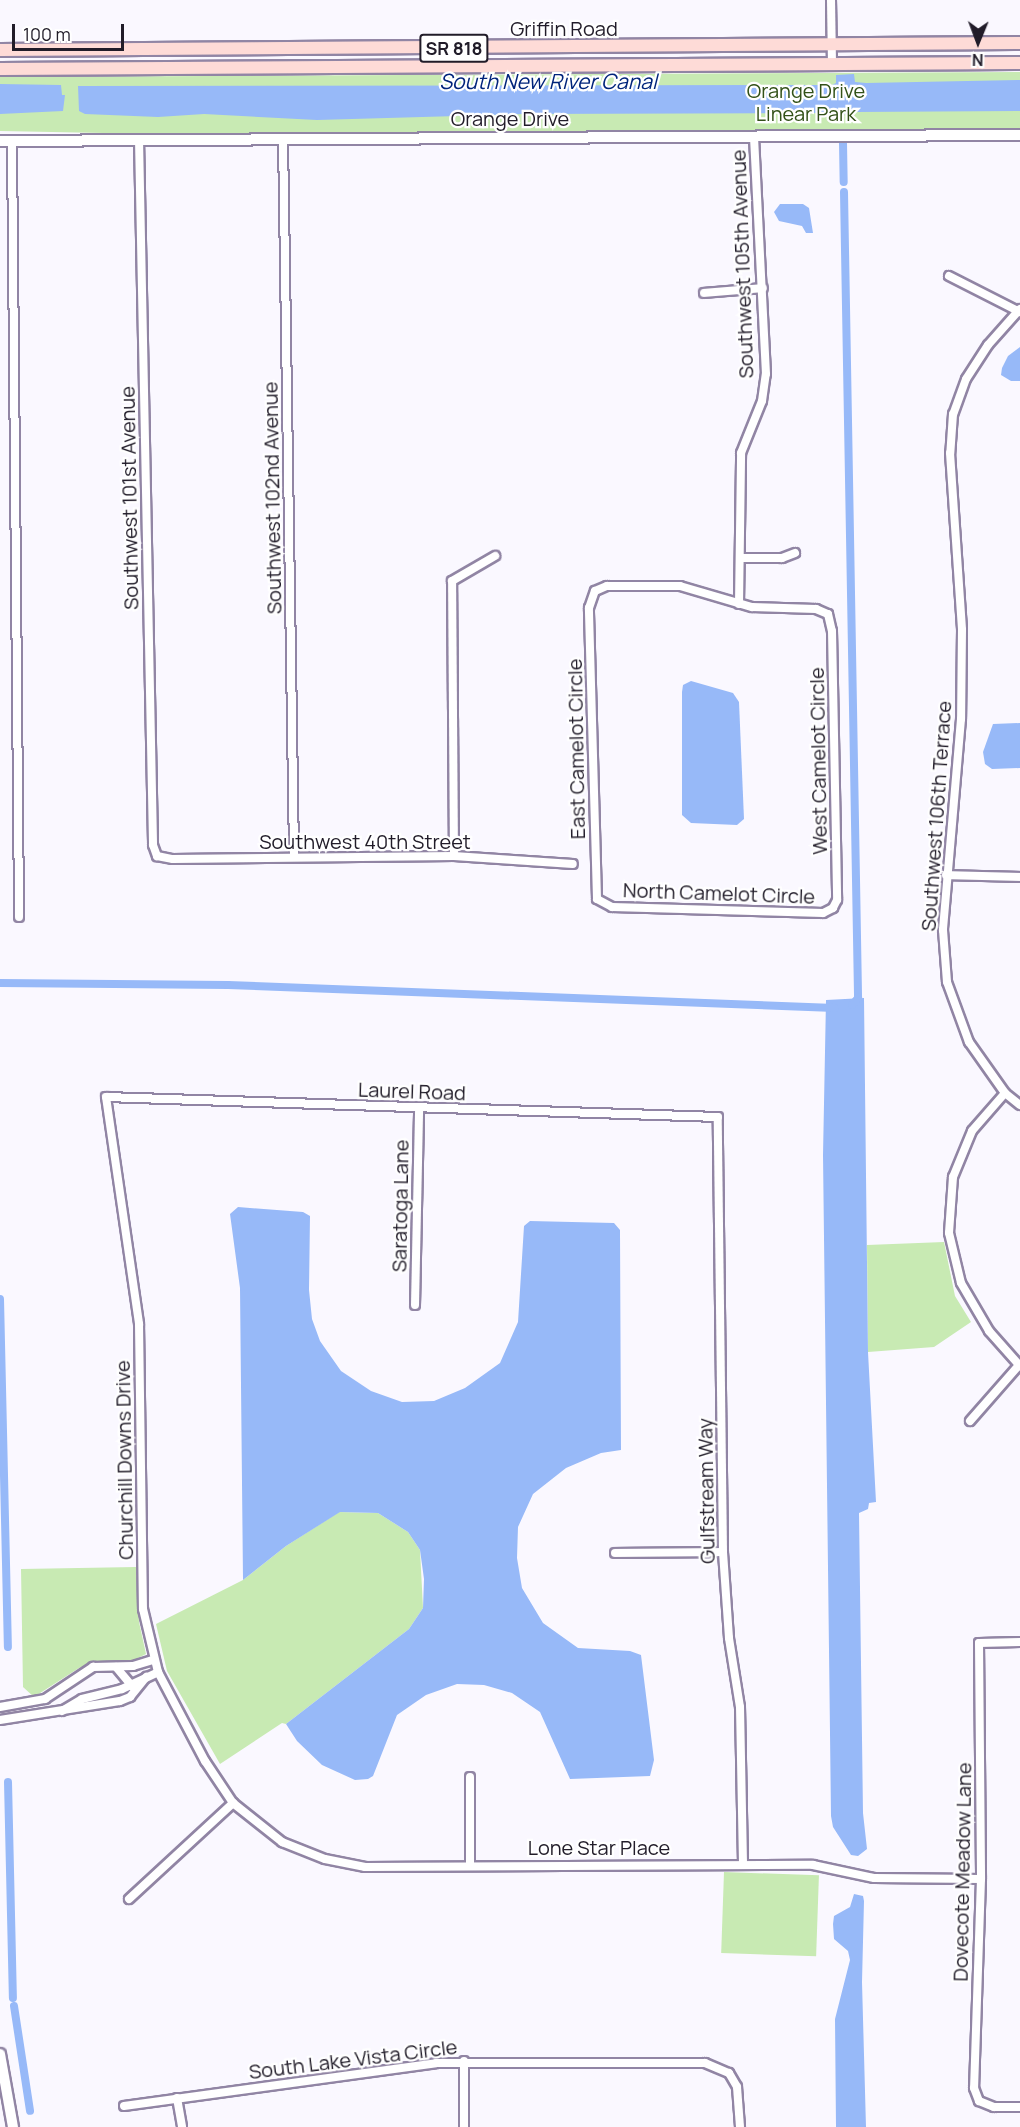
<!DOCTYPE html>
<html>
<head>
<meta charset="utf-8">
<style>
	body { margin:0 }
	#map { position:relative; width:1020px; height:2127px; overflow:hidden; background:#faf8ff; font-family:Manrope,sans-serif }
	div>[style] { position:absolute }
	.green>* { inset:0; background:#c8eab3; transform-origin:0 0 }
	.water>* { inset:0; background:#97b9f8 }
	.canal>* { height:8px; margin:-4px; padding:0 4px; transform-origin:4px; border-radius:4px; background:#97b9f8 }
	.roads { filter:drop-shadow(2px 0 #9185a4) drop-shadow(-2px 0 #9185a4) drop-shadow(0 2px #9185a4) drop-shadow(0 -2px #9185a4) }
	.street>* { height:8px; margin:-4px; padding:0 4px; transform-origin:4px; border-radius:4px; background:#fff }
	.secondary>* { height:10px; margin:-5px; padding:0 5px; transform-origin:5px; border-radius:5px; background:#fff }
	.primary>* { height:12px; margin:-6px; padding:0 6px; transform-origin:6px; border-radius:6px; background:#fedbd7 }
	span { translate:-50% -50%; white-space:nowrap; text-align:center; line-height:1.15; -webkit-text-stroke:4.5px #fff; paint-order:stroke }
	.shield-label span { padding:2px 4px; background:#fff; border:2px solid; border-radius:4px; -webkit-text-stroke-width:0 }
	.shield-label { font-size:18px; color:#211c29; font-weight:700 }
	.street-label { font-size:20px; color:#211c29 }
	.park-label { font-size:20px; color:#325118 }
	.water-label { font-size:21px; color:#00247b; font-style:italic }
	.north { position:absolute; left:948px; top:12px; width:60px; height:60px; -webkit-text-stroke:4px #fff; paint-order:stroke; rotate:181deg; font-size:16px; font-weight:700; line-height:24px; text-align:center; color:#211c29 }
	.north::after { content:''; display:block; margin:auto; width:21px; height:27px; background:#211c29; clip-path:polygon(50% 0,100% 100%,50% 72%,0 100%) }
	.scale { position:absolute; left:12px; top:24px; width:112px; height:27px; box-sizing:border-box; border:3px solid #211c29; border-top:0; padding-left:8px; font-size:18px; line-height:21px; white-space:nowrap; color:#211c29; -webkit-text-stroke:4px #fff; paint-order:stroke }
</style>
</head>
<body>
<div id="map">
	<div class="green">
		<div style="clip-path:polygon(1020px 72px,1020px 129px,207px 135px,0 131px,0 77px)"></div>
		<div style="clip-path:polygon(944px 1242px,955px 1296px,971px 1322px,934px 1347px,868px 1352px,867px 1245px)"></div>
		<div style="clip-path:polygon(339px 1512px,378px 1513px,408px 1532px,420px 1550px,423px 1608px,409px 1629px,286px 1724px,282px 1723px,220px 1764px,167px 1671px,156px 1624px,243px 1580px,286px 1546px)"></div>
		<div style="clip-path:polygon(136px 1567px,139px 1622px,146px 1654px,128px 1663px,93px 1663px,79px 1668px,34px 1697px,23px 1687px,21px 1569px)"></div>
		<div style="left:724px;top:1872px;width:95px;height:81px;rotate:2deg"></div>
	</div>
	<div class="water">
		<div style="clip-path:polygon(854px 74px,855px 82px,866px 83px,1020px 80px,1020px 111px,856px 112px,835px 116px,827px 113px,524px 114px,317px 120px,204px 114px,158px 117px,85px 114px,79px 111px,78px 86px,832px 85px,836px 83px,836px 75px)"></div>
		<div style="clip-path:polygon(0 84px,61px 85px,62px 95px,65px 95px,63px 111px,0 114px)"></div>
		<div style="clip-path:polygon(780px 204px,803px 204px,809px 208px,813px 233px,806px 233px,802px 226px,779px 221px,774px 212px)"></div>
		<div style="clip-path:polygon(1020px 347px,1020px 381px,1011px 381px,1001px 375px,1002px 368px,1008px 356px)"></div>
		<div style="clip-path:polygon(691px 681px,733px 693px,739px 702px,744px 819px,737px 825px,691px 823px,682px 815px,682px 692px,683px 685px)"></div>
		<div style="clip-path:polygon(1020px 723px,1020px 768px,992px 769px,985px 764px,983px 752px,993px 724px)"></div>
		<div style="clip-path:polygon(864px 998px,868px 1352px,876px 1502px,869px 1503px,868px 1509px,859px 1513px,863px 1813px,867px 1849px,858px 1856px,851px 1855px,833px 1827px,831px 1816px,823px 1155px,826px 1000px)"></div>
		<div style="clip-path:polygon(238px 1207px,303px 1212px,310px 1216px,309px 1290px,312px 1319px,320px 1341px,341px 1371px,371px 1391px,402px 1402px,434px 1401px,465px 1388px,500px 1363px,518px 1322px,524px 1226px,530px 1221px,614px 1223px,620px 1230px,621px 1450px,601px 1453px,566px 1468px,533px 1494px,518px 1527px,517px 1558px,522px 1588px,543px 1623px,578px 1648px,630px 1651px,641px 1655px,654px 1760px,650px 1776px,570px 1779px,540px 1712px,512px 1693px,484px 1685px,457px 1684px,426px 1695px,397px 1715px,373px 1776px,368px 1779px,355px 1780px,322px 1765px,297px 1741px,286px 1724px,409px 1629px,423px 1608px,424px 1579px,420px 1550px,408px 1532px,378px 1513px,340px 1512px,286px 1546px,243px 1580px,240px 1288px,230px 1214px)"></div>
		<div style="clip-path:polygon(854px 1894px,863px 1896px,864px 1901px,862px 1982px,866px 2127px,836px 2127px,835px 2019px,850px 1960px,848px 1951px,834px 1939px,833px 1924px,834px 1916px,850px 1907px)"></div>
	</div>
	<div class="canal">
		<div style="left:843px;top:143px;width:39px;rotate:89deg"></div>
		<div style="left:844px;top:192px;width:806px;rotate:89deg"></div>
		<div style="left:858px;top:998px;width:9px;rotate:131deg"></div>
		<div style="left:0;top:983px;width:228px;rotate:0.5deg"></div>
		<div style="left:228px;top:985px;width:607px;rotate:2.17deg"></div>
		<div style="left:0;top:1299px;width:348px;rotate:88.7deg"></div>
		<div style="left:8px;top:1782px;width:216px;rotate:88.7deg"></div>
		<div style="left:14px;top:2006px;width:106px;rotate:81.3deg"></div>
	</div>
	<div class="roads">
		<div class="street">
			<div style="left:831px;top:0;width:63px;rotate:89.1deg"></div>
			<div style="left:283px;top:138px;width:719px;rotate:89.12deg"></div>
			<div style="left:139px;top:139px;width:706px;rotate:88.86deg"></div>
			<div style="left:153px;top:845px;width:12px;rotate:70deg"></div>
			<div style="left:157px;top:856px;width:16px;rotate:11deg"></div>
			<div style="left:173px;top:859px;width:281px;rotate:-0.6deg"></div>
			<div style="left:454px;top:856px;width:119px;rotate:3.8deg"></div>
			<div style="left:12px;top:141px;width:776px;rotate:89.48deg"></div>
			<div style="left:949px;top:276px;width:80px;rotate:26.9deg"></div>
			<div style="left:704px;top:293px;width:59px;rotate:-4.8deg"></div>
			<div style="left:1020px;top:309px;width:48px;rotate:131.6deg"></div>
			<div style="left:988px;top:345px;width:40px;rotate:122.9deg"></div>
			<div style="left:966px;top:379px;width:37px;rotate:110deg"></div>
			<div style="left:953px;top:414px;width:39px;rotate:94deg"></div>
			<div style="left:950px;top:453px;width:177px;rotate:86.1deg"></div>
			<div style="left:962px;top:630px;width:89px;rotate:90.6deg"></div>
			<div style="left:961px;top:719px;width:212px;rotate:94.9deg"></div>
			<div style="left:943px;top:930px;width:52px;rotate:85.6deg"></div>
			<div style="left:947px;top:982px;width:64px;rotate:69.9deg"></div>
			<div style="left:969px;top:1042px;width:62px;rotate:54.8deg"></div>
			<div style="left:1005px;top:1093px;width:19px;rotate:39deg"></div>
			<div style="left:741px;top:558px;width:41px"></div>
			<div style="left:782px;top:558px;width:14px;rotate:-21deg"></div>
			<div style="left:607px;top:586px;width:73px"></div>
			<div style="left:680px;top:586px;width:75px;rotate:16.3deg"></div>
			<div style="left:752px;top:607px;width:64px;rotate:1.8deg"></div>
			<div style="left:816px;top:609px;width:13px;rotate:23deg"></div>
			<div style="left:828px;top:614px;width:17px;rotate:77deg"></div>
			<div style="left:832px;top:631px;width:269px;rotate:88.9deg"></div>
			<div style="left:837px;top:900px;width:9px;rotate:117deg"></div>
			<div style="left:833px;top:908px;width:11px;rotate:153deg"></div>
			<div style="left:823px;top:913px;width:211px;rotate:-178.4deg"></div>
			<div style="left:612px;top:907px;width:17px;rotate:-152deg"></div>
			<div style="left:597px;top:899px;width:291px;rotate:-91.6deg"></div>
			<div style="left:589px;top:608px;width:18px;rotate:-71deg"></div>
			<div style="left:595px;top:591px;width:13px;rotate:-23deg"></div>
			<div style="left:739px;top:604px;width:151px;rotate:-89.2deg"></div>
			<div style="left:741px;top:453px;width:56px;rotate:-68deg"></div>
			<div style="left:762px;top:401px;width:27px;rotate:-82deg"></div>
			<div style="left:766px;top:374px;width:238px;rotate:-92.9deg"></div>
			<div style="left:454px;top:856px;width:275px;rotate:-90.4deg"></div>
			<div style="left:452px;top:581px;width:50px;rotate:-30.2deg"></div>
			<div style="left:946px;top:875px;width:74px;rotate:1.5deg"></div>
			<div style="left:1005px;top:1093px;width:50px;rotate:131deg"></div>
			<div style="left:972px;top:1131px;width:50px;rotate:112.4deg"></div>
			<div style="left:953px;top:1177px;width:56px;rotate:94.1deg"></div>
			<div style="left:949px;top:1233px;width:51px;rotate:76.5deg"></div>
			<div style="left:961px;top:1283px;width:56px;rotate:59.7deg"></div>
			<div style="left:989px;top:1331px;width:47px;rotate:48.5deg"></div>
			<div style="left:415px;top:1305px;width:197px;rotate:-88.8deg"></div>
			<div style="left:970px;top:1421px;width:74px;rotate:-48.8deg"></div>
			<div style="left:615px;top:1553px;width:108px;rotate:-0.5deg"></div>
			<div style="left:1020px;top:1642px;width:41px;rotate:178.6deg"></div>
			<div style="left:979px;top:1643px;width:236px;rotate:89.5deg"></div>
			<div style="left:981px;top:1879px;width:209px;rotate:91.9deg"></div>
			<div style="left:974px;top:2088px;width:14px;rotate:69deg"></div>
			<div style="left:979px;top:2101px;width:16px;rotate:22deg"></div>
			<div style="left:994px;top:2107px;width:26px"></div>
			<div style="left:116px;top:1667px;width:26px;rotate:50deg"></div>
			<div style="left:0;top:1707px;width:46px;rotate:-10.1deg"></div>
			<div style="left:45px;top:1699px;width:58px;rotate:-33.7deg"></div>
			<div style="left:93px;top:1667px;width:40px;rotate:-1.4deg"></div>
			<div style="left:133px;top:1666px;width:21px;rotate:-17deg"></div>
			<div style="left:62px;top:1711px;width:23px;rotate:-31deg"></div>
			<div style="left:82px;top:1699px;width:41px;rotate:-14deg"></div>
			<div style="left:122px;top:1689px;width:40px;rotate:-25deg"></div>
			<div style="left:0;top:1720px;width:121px;rotate:-9deg"></div>
			<div style="left:120px;top:1701px;width:11px;rotate:-22deg"></div>
			<div style="left:130px;top:1697px;width:26px;rotate:-51deg"></div>
			<div style="left:470px;top:1863px;width:86px;rotate:-90deg"></div>
			<div style="left:743px;top:1863px;width:156px;rotate:-91.1deg"></div>
			<div style="left:740px;top:1707px;width:70px;rotate:-99.1deg"></div>
			<div style="left:729px;top:1638px;width:86px;rotate:-94deg"></div>
			<div style="left:723px;top:1552px;width:435px;rotate:-90.7deg"></div>
			<div style="left:718px;top:1117px;width:612px;rotate:-178.13deg"></div>
			<div style="left:106px;top:1097px;width:229px;rotate:81.7deg"></div>
			<div style="left:139px;top:1324px;width:285px;rotate:89.2deg"></div>
			<div style="left:143px;top:1609px;width:65px;rotate:76.6deg"></div>
			<div style="left:158px;top:1672px;width:101px;rotate:62.2deg"></div>
			<div style="left:205px;top:1761px;width:50px;rotate:56.3deg"></div>
			<div style="left:233px;top:1803px;width:63px;rotate:38.5deg"></div>
			<div style="left:282px;top:1842px;width:46px;rotate:21.6deg"></div>
			<div style="left:325px;top:1859px;width:41px;rotate:11.3deg"></div>
			<div style="left:365px;top:1867px;width:448px;rotate:-0.3deg"></div>
			<div style="left:813px;top:1865px;width:62px;rotate:12deg"></div>
			<div style="left:874px;top:1878px;width:107px;rotate:0.5deg"></div>
			<div style="left:129px;top:1899px;width:142px;rotate:-42.7deg"></div>
			<div style="left:177px;top:2098px;width:29px;rotate:80deg"></div>
			<div style="left:124px;top:2106px;width:315px;rotate:-7.8deg"></div>
			<div style="left:436px;top:2063px;width:269px"></div>
			<div style="left:705px;top:2063px;width:26px;rotate:23deg"></div>
			<div style="left:729px;top:2073px;width:16px;rotate:60deg"></div>
			<div style="left:737px;top:2087px;width:40px;rotate:85.7deg"></div>
			<div style="left:464px;top:2127px;width:66px;rotate:-90deg"></div>
		</div>
		<div class="secondary">
			<div style="left:0;top:141px;width:1020px;rotate:-0.34deg"></div>
			<div style="left:0;top:2054px;width:74px;rotate:79.9deg"></div>
		</div>
		<div class="primary">
			<div style="left:0;top:50px;width:1020px;rotate:-0.39deg"></div>
			<div style="left:0;top:69px;width:1020px;rotate:-0.34deg"></div>
		</div>
	</div>
	<div class="shield-label">
		<span style="left:454px;top:48px">SR 818</span>
	</div>
	<div class="street-label">
		<span style="left:564px;top:28px">Griffin Road</span>
		<span style="left:510px;top:118px">Orange Drive</span>
		<span style="left:742px;top:264px;rotate:-92deg">Southwest 105th Avenue</span>
		<span style="left:129px;top:498px;rotate:-91deg">Southwest 101st Avenue</span>
		<span style="left:272px;top:498px;rotate:-91deg">Southwest 102nd Avenue</span>
		<span style="left:576px;top:749px;rotate:-91deg">East Camelot Circle</span>
		<span style="left:818px;top:761px;rotate:-91deg">West Camelot Circle</span>
		<span style="left:936px;top:816px;rotate:-86deg">Southwest 106th Terrace</span>
		<span style="left:365px;top:841px">Southwest 40th Street</span>
		<span style="left:719px;top:893px;rotate:2deg">North Camelot Circle</span>
		<span style="left:412px;top:1091px;rotate:2deg">Laurel Road</span>
		<span style="left:400px;top:1206px;rotate:-89deg">Saratoga Lane</span>
		<span style="left:124px;top:1460px;rotate:-91deg">Churchill Downs Drive</span>
		<span style="left:706px;top:1491px;rotate:-91deg">Gulfstream Way</span>
		<span style="left:599px;top:1847px">Lone Star Place</span>
		<span style="left:962px;top:1872px;rotate:-89deg">Dovecote Meadow Lane</span>
		<span style="left:353px;top:2059px;rotate:-7deg">South Lake Vista Circle</span>
	</div>
	<div class="park-label">
		<span style="left:806px;top:102px">Orange Drive<br>Linear Park</span>
	</div>
	<div class="water-label">
		<span style="left:548px;top:81px">South New River Canal</span>
	</div>
	<div class="north">N</div>
	<div class="scale">100 m</div>
</div>
</body>
</html>
